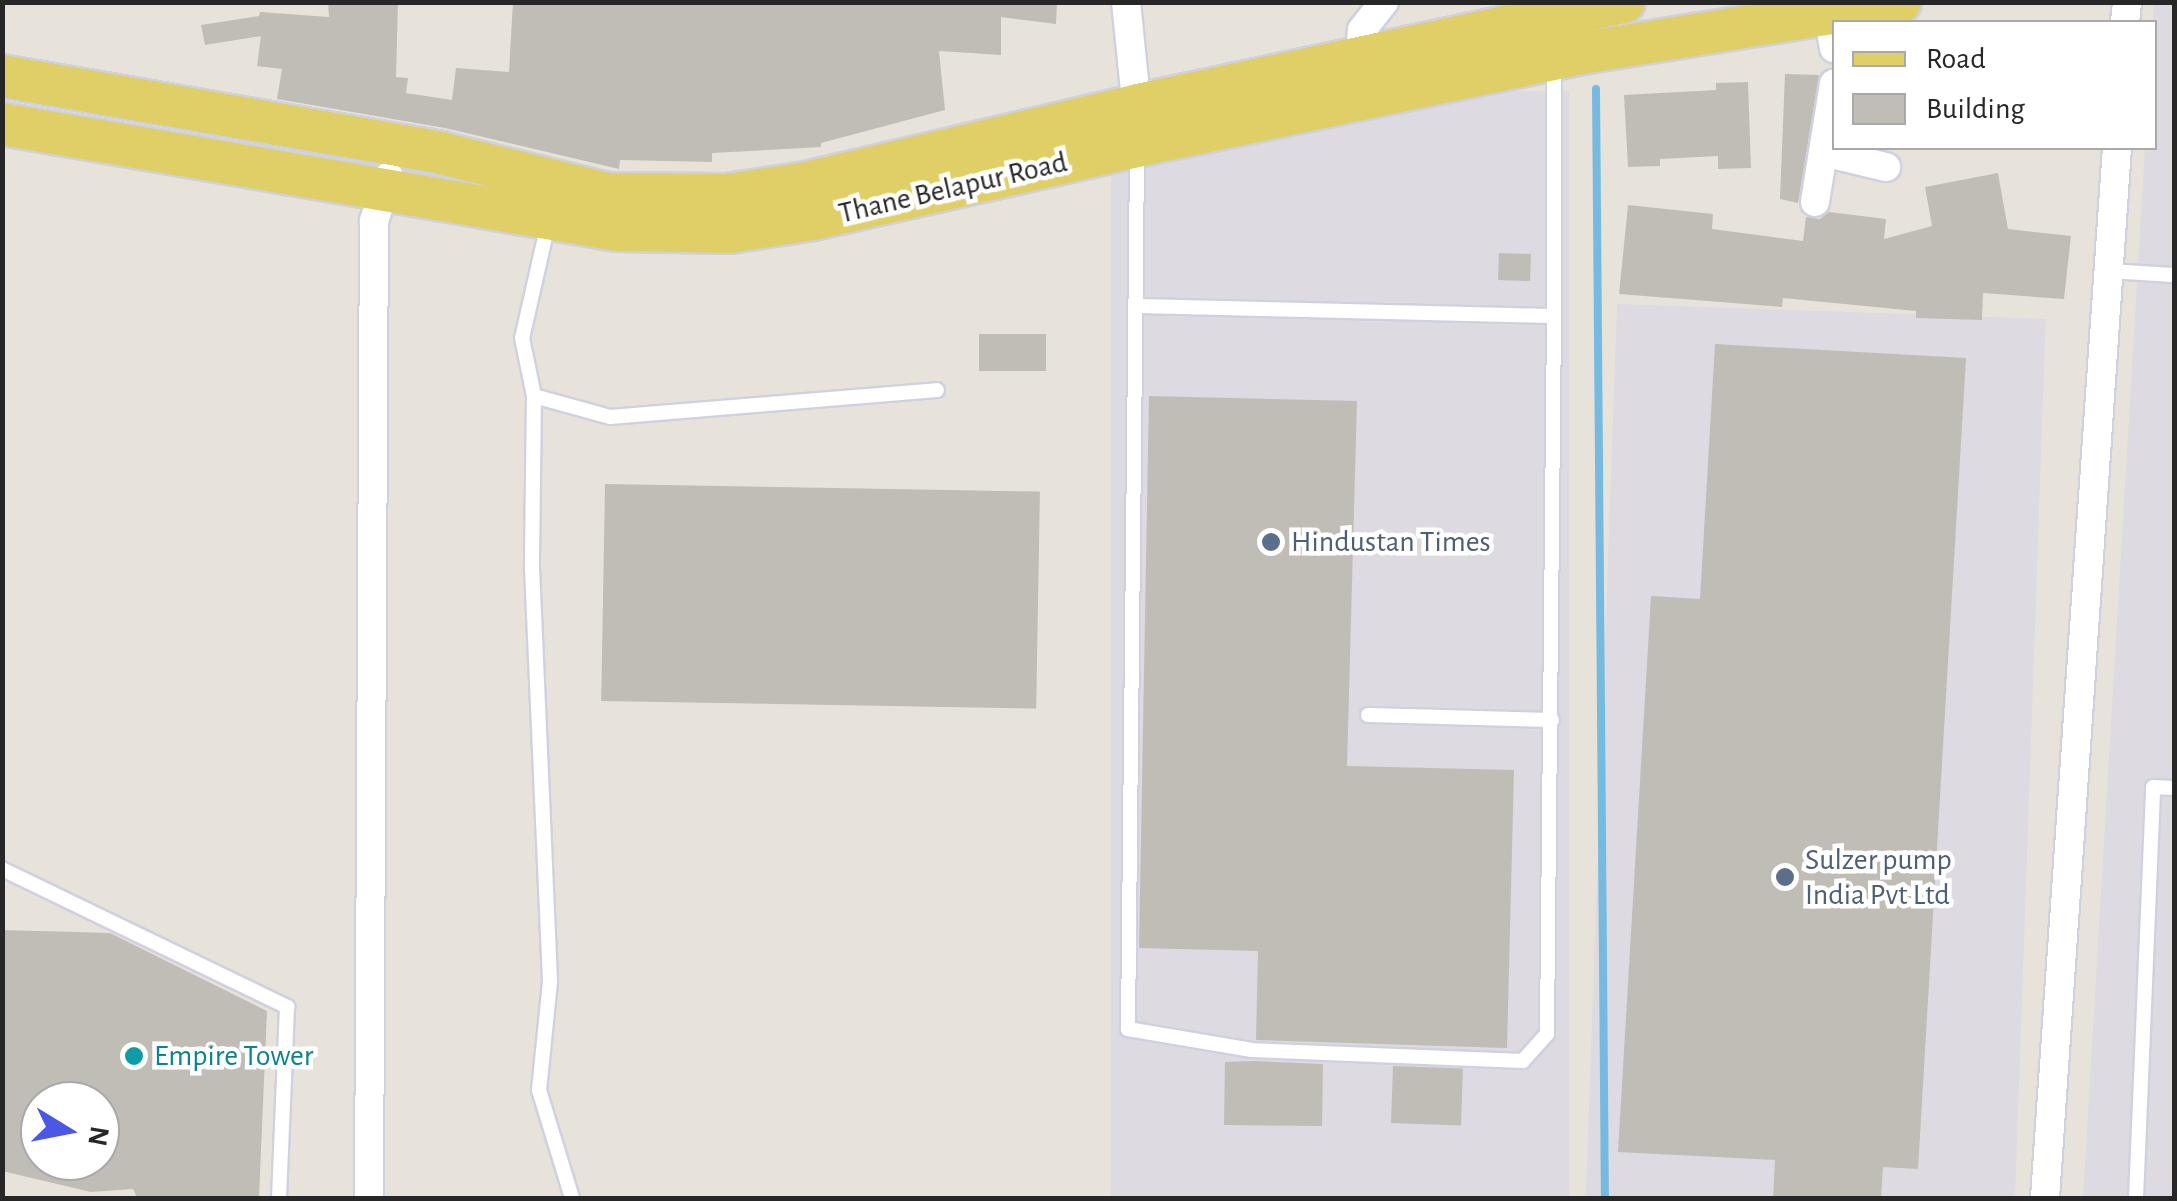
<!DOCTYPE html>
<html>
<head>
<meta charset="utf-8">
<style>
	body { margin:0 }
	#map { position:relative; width:2177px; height:1201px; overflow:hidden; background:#e8e3da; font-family:"Alegreya Sans",sans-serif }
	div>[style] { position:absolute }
	.industrial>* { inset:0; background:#dddae1; transform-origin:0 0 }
	.stream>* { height:8px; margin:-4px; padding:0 4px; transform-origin:4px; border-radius:4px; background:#77bae0 }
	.building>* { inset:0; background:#c0bdb7; transform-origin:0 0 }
	.roads { filter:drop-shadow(2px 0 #cfd1df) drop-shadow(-2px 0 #cfd1df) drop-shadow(0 2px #cfd1df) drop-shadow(0 -2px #cfd1df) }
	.service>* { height:14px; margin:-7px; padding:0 7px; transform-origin:7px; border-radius:7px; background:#fff }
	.minor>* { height:28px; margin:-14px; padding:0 14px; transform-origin:14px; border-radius:14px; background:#fff }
	.primary>* { height:42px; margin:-21px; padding:0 21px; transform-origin:21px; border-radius:21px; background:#e0cf67 }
	.dots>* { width:28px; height:28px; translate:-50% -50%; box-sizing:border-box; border:5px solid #fff; border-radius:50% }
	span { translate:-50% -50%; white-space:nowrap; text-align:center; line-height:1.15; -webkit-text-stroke:9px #fff; paint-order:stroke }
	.street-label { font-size:30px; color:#272727 }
	.service-label { font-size:30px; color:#4e5e75 }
	.left { translate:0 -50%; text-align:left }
	.culture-label { font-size:30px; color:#0d838f }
	.frame { position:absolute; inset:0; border:5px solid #272727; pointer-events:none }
	.legend { position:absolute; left:1832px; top:20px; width:325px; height:130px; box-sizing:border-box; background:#fff; border:2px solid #a9a9a9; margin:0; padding:12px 18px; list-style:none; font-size:30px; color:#272727 }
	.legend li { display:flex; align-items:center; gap:20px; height:50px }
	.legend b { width:50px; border:2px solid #a9a9a9 }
	.north { position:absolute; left:20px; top:1081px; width:100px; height:100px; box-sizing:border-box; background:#fff; border:2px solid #a9a9a9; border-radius:50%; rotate:100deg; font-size:28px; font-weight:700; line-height:40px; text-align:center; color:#272727 }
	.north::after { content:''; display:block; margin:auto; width:35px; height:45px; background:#4a58e5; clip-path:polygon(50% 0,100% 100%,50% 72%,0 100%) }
</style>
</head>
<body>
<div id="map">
	<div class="industrial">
		<div style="clip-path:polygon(2153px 3px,2174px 3px,2174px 1198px,2083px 1198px,2145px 148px,2154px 148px)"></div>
		<div style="left:1569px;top:91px;width:1107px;height:458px;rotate:90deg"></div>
		<div style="left:1617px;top:304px;width:429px;height:894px;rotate:2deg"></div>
	</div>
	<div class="stream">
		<div style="left:1596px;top:89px;width:1109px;rotate:89.54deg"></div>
	</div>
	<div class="building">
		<div style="clip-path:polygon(328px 2px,398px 2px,396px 77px,408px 78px,406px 93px,452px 100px,456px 68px,509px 72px,513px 2px,1057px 2px,1056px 24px,1001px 17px,1001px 55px,939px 51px,945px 110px,821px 143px,821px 147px,712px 153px,712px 162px,620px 160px,619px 169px,445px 128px,277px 99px,282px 69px,257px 66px,261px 36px,205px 45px,201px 25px,259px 16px,260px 12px,329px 17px)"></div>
		<div style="clip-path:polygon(1785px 74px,1819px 75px,1798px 203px,1780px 199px)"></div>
		<div style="clip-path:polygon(1748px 82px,1751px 168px,1718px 169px,1718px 156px,1660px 159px,1660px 166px,1628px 167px,1624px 95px,1716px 90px,1716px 83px)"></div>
		<div style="clip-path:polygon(1998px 173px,2008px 229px,2071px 236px,2064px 299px,1983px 293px,1982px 320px,1916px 318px,1916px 311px,1783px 298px,1782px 307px,1619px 294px,1628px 205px,1713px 214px,1712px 229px,1803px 241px,1806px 217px,1820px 219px,1829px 212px,1886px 219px,1884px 239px,1932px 226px,1925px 187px)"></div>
		<div style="left:1499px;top:253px;width:32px;height:27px;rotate:2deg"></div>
		<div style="left:979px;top:334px;width:67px;height:37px"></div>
		<div style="clip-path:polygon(1715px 344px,1966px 358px,1918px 1169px,1883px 1167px,1881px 1198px,1773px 1198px,1775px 1160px,1618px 1152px,1651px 596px,1700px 599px)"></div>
		<div style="clip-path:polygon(1149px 396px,1357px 401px,1347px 766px,1514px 770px,1507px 1048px,1256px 1040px,1258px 951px,1139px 948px)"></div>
		<div style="left:605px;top:484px;width:435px;height:217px;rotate:1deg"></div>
		<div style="clip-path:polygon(evenodd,2px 930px,110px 933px,267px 1011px,259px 1198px,137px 1198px,133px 1189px,91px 1192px,2px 1171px,2px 930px,40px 1101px,100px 1101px,100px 1161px,40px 1161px,40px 1101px)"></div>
		<div style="clip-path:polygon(1255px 1061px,1323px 1064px,1322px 1126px,1224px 1125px,1225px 1062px)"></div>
		<div style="left:1393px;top:1066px;width:70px;height:57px;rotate:2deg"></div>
	</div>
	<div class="roads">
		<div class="service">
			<div style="left:1554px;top:66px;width:250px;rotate:90deg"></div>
			<div style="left:548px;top:224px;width:117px;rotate:102.8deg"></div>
			<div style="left:522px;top:338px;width:59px;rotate:78.3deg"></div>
			<div style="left:534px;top:396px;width:79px;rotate:15.4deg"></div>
			<div style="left:610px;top:417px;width:328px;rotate:-4.7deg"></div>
			<div style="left:2108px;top:271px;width:66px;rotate:3.5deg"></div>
			<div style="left:1137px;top:306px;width:417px;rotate:1.4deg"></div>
			<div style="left:1554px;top:316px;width:718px;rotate:90.56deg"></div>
			<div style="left:1547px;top:1034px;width:36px;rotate:132deg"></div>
			<div style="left:1523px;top:1061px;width:271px;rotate:-177.7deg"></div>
			<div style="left:1252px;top:1050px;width:126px;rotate:-170.4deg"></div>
			<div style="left:1128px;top:1029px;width:877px;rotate:-89.41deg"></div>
			<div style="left:534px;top:396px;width:172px;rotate:90.7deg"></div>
			<div style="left:532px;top:568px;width:414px;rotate:87.5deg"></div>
			<div style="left:550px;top:982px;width:109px;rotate:95.8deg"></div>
			<div style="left:539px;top:1090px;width:113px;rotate:73deg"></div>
			<div style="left:1368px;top:715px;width:184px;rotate:1.6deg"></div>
			<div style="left:2px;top:869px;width:317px;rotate:25.8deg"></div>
			<div style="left:287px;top:1007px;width:191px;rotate:92.4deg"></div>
			<div style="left:2136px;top:1198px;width:411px;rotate:-87.6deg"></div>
			<div style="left:2153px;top:787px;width:21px;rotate:3deg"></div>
		</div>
		<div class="minor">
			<div style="left:1126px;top:2px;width:119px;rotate:84.2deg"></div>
			<div style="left:1826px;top:2px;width:47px;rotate:80.1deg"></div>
			<div style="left:2125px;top:22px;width:20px;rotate:-84deg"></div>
			<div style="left:1360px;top:57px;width:27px;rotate:-86deg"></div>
			<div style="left:1362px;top:30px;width:36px;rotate:-52deg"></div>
			<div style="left:1823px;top:152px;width:65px;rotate:13.4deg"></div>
			<div style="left:1815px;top:202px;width:120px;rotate:-80.9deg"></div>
			<div style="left:369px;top:1198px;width:977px;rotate:-89.71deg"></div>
			<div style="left:374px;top:221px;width:47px;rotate:-71.6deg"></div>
			<div style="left:2045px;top:1198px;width:1052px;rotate:-86.08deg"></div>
		</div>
		<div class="primary">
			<div style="left:2px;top:76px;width:446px;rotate:9.9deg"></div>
			<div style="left:441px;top:153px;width:172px;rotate:13.8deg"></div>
			<div style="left:608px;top:194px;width:119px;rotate:0.5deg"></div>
			<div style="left:727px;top:195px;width:80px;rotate:-8.6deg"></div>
			<div style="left:806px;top:183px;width:341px;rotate:-13.2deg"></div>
			<div style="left:1138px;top:105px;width:497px;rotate:-12deg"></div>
			<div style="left:2px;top:124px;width:624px;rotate:9.78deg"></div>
			<div style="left:617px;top:230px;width:113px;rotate:1deg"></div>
			<div style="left:730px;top:232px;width:84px;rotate:-8.9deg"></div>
			<div style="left:813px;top:219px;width:332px;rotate:-12.7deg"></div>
			<div style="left:1137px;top:146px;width:461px;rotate:-11.8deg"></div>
			<div style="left:1588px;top:52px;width:316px;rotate:-9.1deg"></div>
		</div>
	</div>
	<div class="dots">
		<div style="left:1271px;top:542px;background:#5c6f8a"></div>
		<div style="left:1785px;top:877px;background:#5c6f8a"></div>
		<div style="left:134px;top:1056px;background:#0f9aa8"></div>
	</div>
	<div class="street-label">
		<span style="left:953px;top:188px;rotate:-13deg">Thane Belapur Road</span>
	</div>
	<div class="service-label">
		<span class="left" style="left:1291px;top:542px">Hindustan Times</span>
		<span class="left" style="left:1805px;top:877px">Sulzer pump<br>India Pvt Ltd</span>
	</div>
	<div class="culture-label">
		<span class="left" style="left:154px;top:1056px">Empire Tower</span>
	</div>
	<div class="frame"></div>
	<ul class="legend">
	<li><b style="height:12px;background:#e0cf67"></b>Road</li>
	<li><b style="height:28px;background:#c0bdb7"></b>Building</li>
	</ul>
	<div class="north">N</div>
</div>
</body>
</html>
